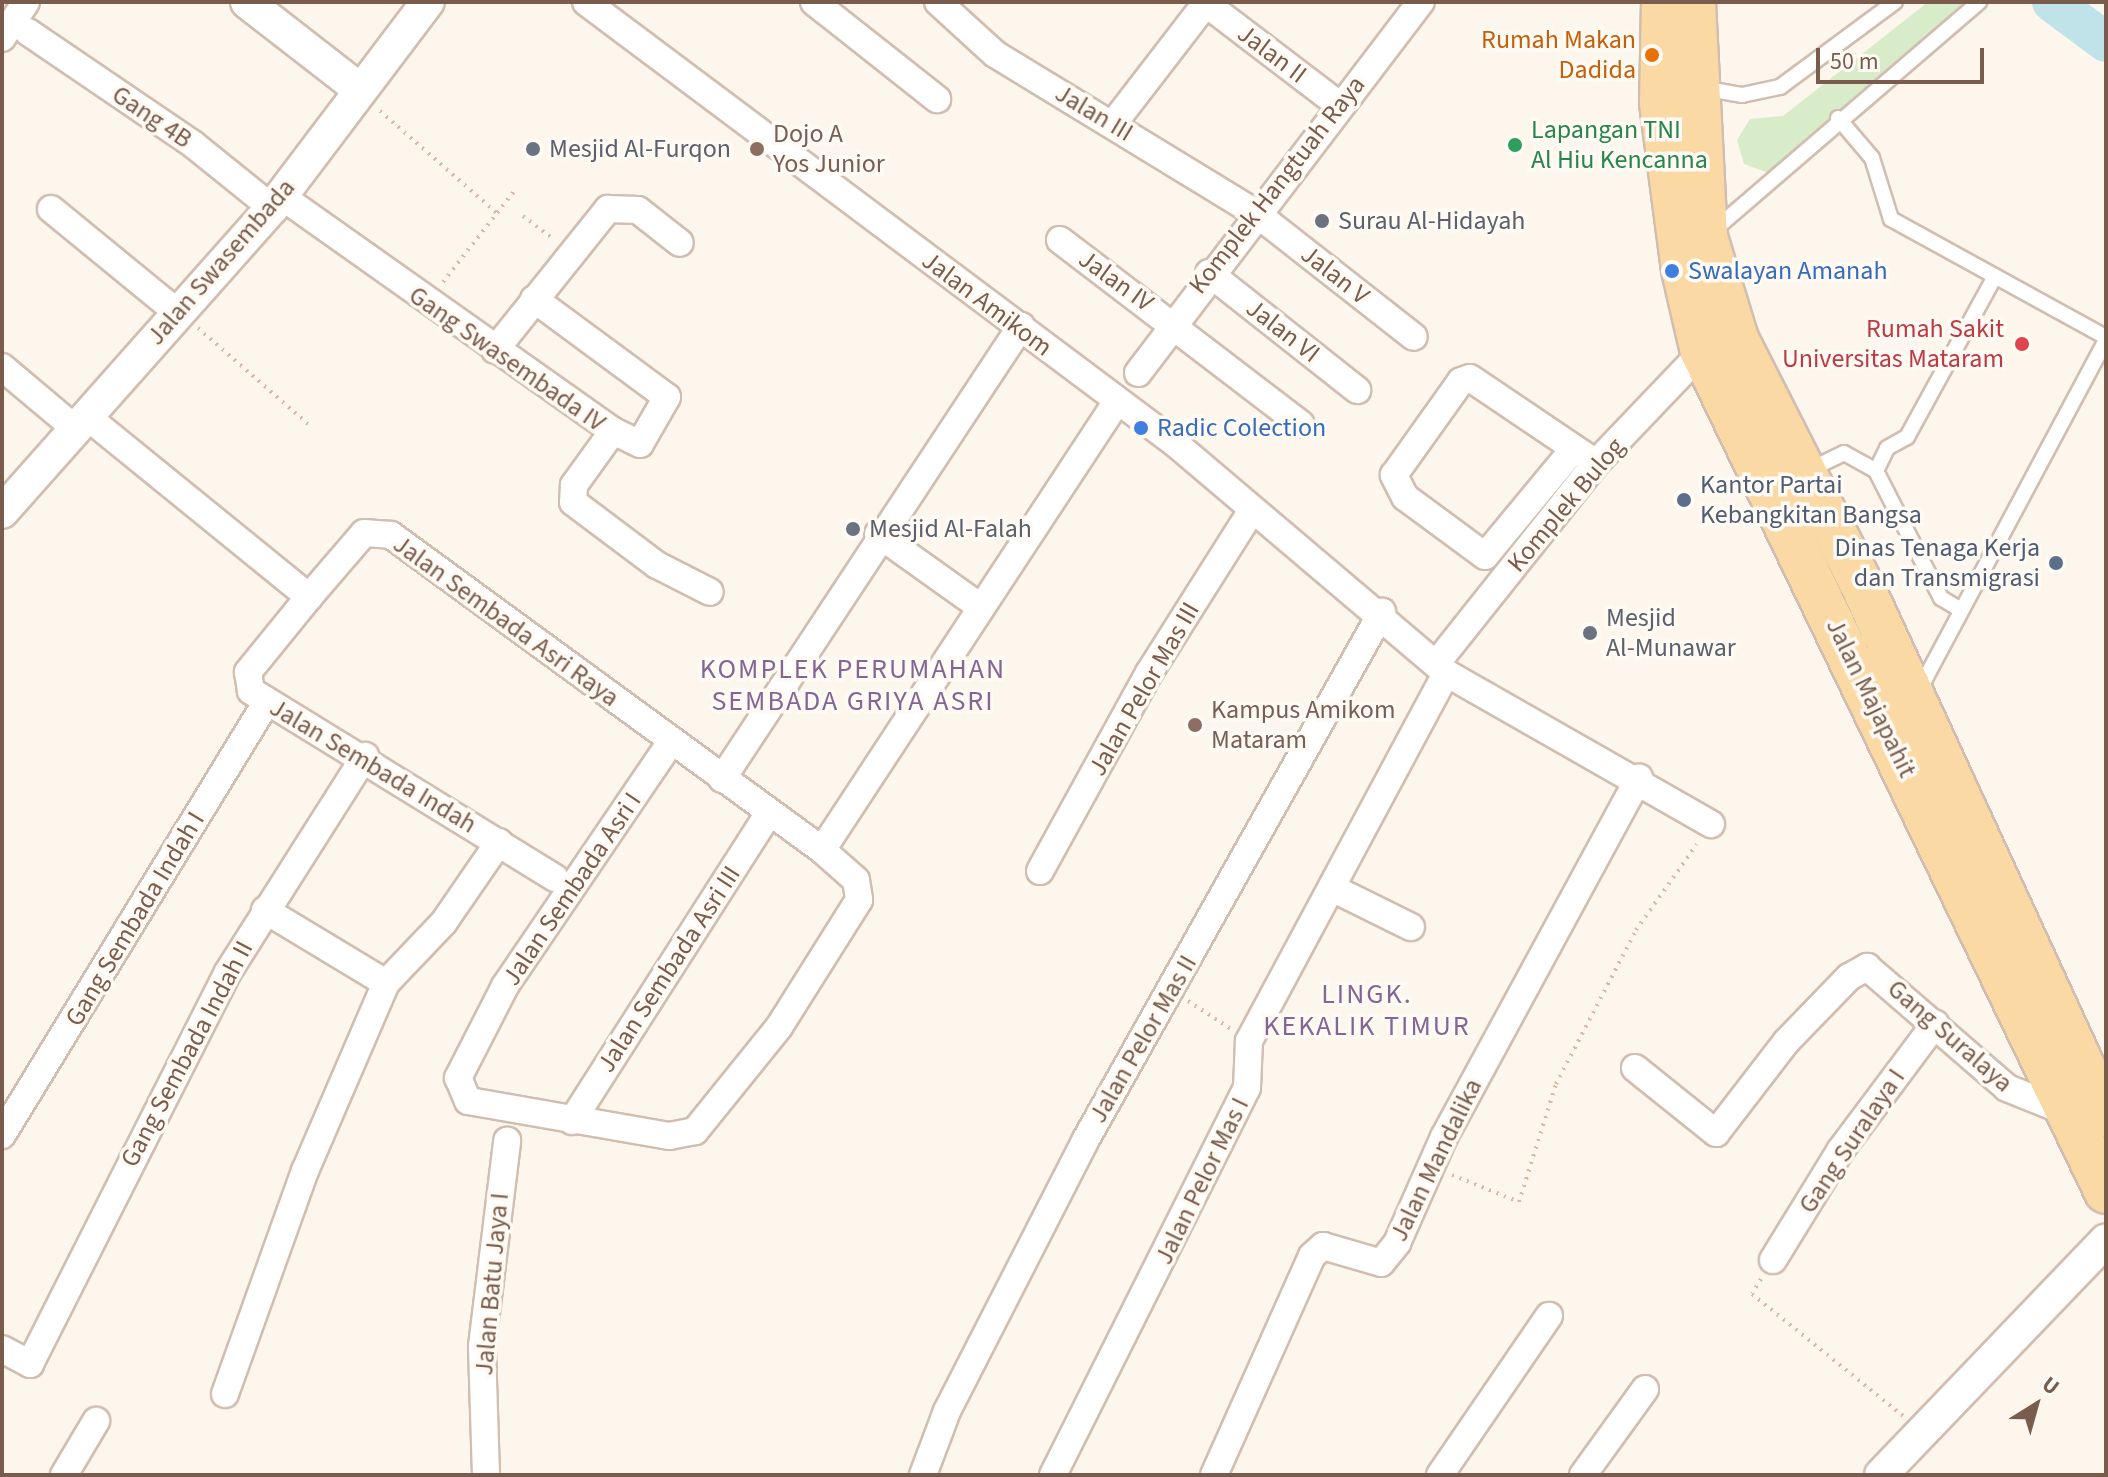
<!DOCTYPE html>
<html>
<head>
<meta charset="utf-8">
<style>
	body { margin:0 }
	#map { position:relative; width:2108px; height:1477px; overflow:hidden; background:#fdf6ec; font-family:"Source Sans 3",sans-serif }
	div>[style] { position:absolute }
	.green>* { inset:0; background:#d8ecc9 }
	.river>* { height:40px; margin:-20px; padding:0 20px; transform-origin:20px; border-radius:20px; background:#bfe3e8 }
	.path>* { height:4px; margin-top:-2px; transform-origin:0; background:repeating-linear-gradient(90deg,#d9b8a5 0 2px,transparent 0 8px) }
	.roads { filter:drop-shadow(2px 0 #d1beb0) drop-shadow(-2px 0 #d1beb0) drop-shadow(0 2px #d1beb0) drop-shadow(0 -2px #d1beb0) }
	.service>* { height:14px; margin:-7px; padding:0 7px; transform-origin:7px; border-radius:7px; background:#fff }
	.minor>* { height:26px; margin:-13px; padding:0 13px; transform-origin:13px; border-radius:13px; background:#fff }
	.tertiary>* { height:32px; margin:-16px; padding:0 16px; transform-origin:16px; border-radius:16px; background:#fff }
	.primary>* { height:42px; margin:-21px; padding:0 21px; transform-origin:21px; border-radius:21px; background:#fbd9a5 }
	.dots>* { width:22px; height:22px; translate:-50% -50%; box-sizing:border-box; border:4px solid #fffaf3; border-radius:50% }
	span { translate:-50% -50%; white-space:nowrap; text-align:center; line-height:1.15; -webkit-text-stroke:7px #fffaf3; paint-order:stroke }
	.food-label { font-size:26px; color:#c56008 }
	.right { translate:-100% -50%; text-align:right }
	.street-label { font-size:26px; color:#7a5c4d }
	.leisure-label { font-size:26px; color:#27864d }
	.left { translate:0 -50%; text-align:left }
	.education-label { font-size:26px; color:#785e54 }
	.worship-label { font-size:26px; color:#5b616d }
	.shop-label { font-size:26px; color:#366cbe }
	.health-label { font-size:26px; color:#be3a42 }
	.service-label { font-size:26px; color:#4e5e75 }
	.neighbourhood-label { font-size:28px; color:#846695; letter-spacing:2px }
	.frame { position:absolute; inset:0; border:4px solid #7a5c4d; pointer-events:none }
	.north { position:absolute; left:1996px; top:1365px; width:80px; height:80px; -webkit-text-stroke:6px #fffaf3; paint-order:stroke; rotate:37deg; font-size:22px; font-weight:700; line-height:32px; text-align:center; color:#7a5c4d }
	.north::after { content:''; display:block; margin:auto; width:28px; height:36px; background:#7a5c4d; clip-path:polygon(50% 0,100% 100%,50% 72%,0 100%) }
	.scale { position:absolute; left:1816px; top:48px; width:168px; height:36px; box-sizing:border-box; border:4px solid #7a5c4d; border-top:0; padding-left:10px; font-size:24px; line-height:28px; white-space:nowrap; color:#7a5c4d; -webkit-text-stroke:6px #fffaf3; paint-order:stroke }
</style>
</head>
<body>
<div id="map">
	<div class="green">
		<div style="clip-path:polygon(1928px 2px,1974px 2px,1800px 144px,1774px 175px,1744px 164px,1737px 140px,1750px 119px,1783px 116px)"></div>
	</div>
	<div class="river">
		<div style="left:2052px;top:2px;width:67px;rotate:36.5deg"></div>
	</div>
	<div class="path">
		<div style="left:380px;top:111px;width:155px;rotate:41.1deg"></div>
		<div style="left:523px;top:216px;width:38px;rotate:37deg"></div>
		<div style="left:443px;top:282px;width:118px;rotate:-51.9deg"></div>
		<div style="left:198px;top:328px;width:146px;rotate:41.1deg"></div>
		<div style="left:1188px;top:1001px;width:51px;rotate:33.1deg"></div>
		<div style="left:1452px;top:1175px;width:72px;rotate:21.9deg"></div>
		<div style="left:1519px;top:1202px;width:124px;rotate:-72.6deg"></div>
		<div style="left:1556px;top:1084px;width:174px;rotate:-62.5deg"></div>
		<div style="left:1636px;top:930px;width:105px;rotate:-54.7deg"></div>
		<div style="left:1761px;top:1279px;width:17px;rotate:121deg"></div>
		<div style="left:1752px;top:1294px;width:194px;rotate:38.9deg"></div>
	</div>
	<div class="roads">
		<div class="service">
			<div style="left:1702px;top:88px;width:41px;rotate:9.9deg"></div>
			<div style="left:1742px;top:95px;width:39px;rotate:-12deg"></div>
			<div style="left:1780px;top:87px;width:143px;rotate:-36.5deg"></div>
			<div style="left:1838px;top:118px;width:52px;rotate:49.6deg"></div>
			<div style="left:1872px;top:158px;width:64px;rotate:72.7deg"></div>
			<div style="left:1891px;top:219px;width:245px;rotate:28.8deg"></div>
			<div style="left:1713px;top:231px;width:351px;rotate:-40.7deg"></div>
			<div style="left:1807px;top:471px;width:41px;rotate:-25.9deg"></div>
			<div style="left:1844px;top:453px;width:37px;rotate:29deg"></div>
			<div style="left:1876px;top:471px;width:143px;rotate:62.9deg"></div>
			<div style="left:1941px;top:598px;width:23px;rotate:31deg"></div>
			<div style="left:1876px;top:471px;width:25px;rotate:-64deg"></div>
			<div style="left:1887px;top:448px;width:23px;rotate:-29deg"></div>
			<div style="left:1907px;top:437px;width:183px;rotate:-61.3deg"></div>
			<div style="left:1914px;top:683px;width:12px;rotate:-20deg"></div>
			<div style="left:1925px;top:679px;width:384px;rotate:-61.9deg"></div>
		</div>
		<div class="minor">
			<div style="left:586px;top:2px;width:737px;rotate:36.84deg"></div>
			<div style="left:1176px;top:444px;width:354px;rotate:40.3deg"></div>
			<div style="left:1446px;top:673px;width:305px;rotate:29.7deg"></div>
			<div style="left:814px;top:2px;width:157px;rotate:38.3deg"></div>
			<div style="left:938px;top:2px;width:77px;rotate:42.4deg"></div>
			<div style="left:995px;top:54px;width:307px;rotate:31.4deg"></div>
			<div style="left:1257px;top:214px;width:199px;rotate:38.1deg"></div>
			<div style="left:1204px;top:2px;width:168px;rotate:37.3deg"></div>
			<div style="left:28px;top:32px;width:201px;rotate:34.2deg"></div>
			<div style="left:194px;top:145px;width:100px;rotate:38.9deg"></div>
			<div style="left:2px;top:38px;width:43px;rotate:-56.3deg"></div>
			<div style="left:1113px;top:124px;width:154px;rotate:-52.4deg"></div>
			<div style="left:281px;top:196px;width:407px;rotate:35.3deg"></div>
			<div style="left:613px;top:431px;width:67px;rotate:125.8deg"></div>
			<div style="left:574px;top:485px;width:17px;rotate:93deg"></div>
			<div style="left:573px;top:502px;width:105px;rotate:36.9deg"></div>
			<div style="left:657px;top:565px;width:59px;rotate:27deg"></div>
			<div style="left:51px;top:209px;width:163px;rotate:39.3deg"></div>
			<div style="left:1060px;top:240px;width:303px;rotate:37.4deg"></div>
			<div style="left:1209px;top:273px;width:189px;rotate:38.3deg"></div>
			<div style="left:534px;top:299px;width:165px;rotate:36.4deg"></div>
			<div style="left:667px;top:397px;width:54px;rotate:119.9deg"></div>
			<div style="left:640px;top:444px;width:30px;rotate:-154deg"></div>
			<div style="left:495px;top:350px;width:181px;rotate:-51.3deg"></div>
			<div style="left:608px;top:209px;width:30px;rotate:2deg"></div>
			<div style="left:638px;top:210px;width:53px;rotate:38.2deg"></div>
			<div style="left:2px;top:367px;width:92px;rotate:40.1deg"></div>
			<div style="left:1138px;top:373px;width:467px;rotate:-52.7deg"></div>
			<div style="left:85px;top:415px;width:289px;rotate:39.1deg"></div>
			<div style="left:309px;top:597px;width:84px;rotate:-49.3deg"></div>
			<div style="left:364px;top:533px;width:27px;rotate:4deg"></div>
			<div style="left:391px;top:535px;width:534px;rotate:36.16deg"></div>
			<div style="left:822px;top:850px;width:45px;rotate:41.4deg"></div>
			<div style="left:856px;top:880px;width:20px;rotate:81deg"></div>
			<div style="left:859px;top:900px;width:150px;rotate:122.2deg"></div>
			<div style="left:779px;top:1027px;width:134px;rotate:128.9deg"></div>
			<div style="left:695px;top:1131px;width:26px;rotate:169deg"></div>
			<div style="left:669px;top:1136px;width:204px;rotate:-170.1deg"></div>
			<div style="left:468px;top:1101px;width:25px;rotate:-113deg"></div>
			<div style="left:458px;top:1078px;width:103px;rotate:-62.9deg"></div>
			<div style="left:505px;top:986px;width:295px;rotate:-55.8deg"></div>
			<div style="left:1572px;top:451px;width:136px;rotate:129.6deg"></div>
			<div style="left:1485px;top:556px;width:99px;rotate:-143.6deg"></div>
			<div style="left:1405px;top:497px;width:25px;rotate:-117deg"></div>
			<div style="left:1394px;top:475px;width:115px;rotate:-54.5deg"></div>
			<div style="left:1461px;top:381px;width:9px;rotate:-18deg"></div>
			<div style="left:1470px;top:378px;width:152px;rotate:34deg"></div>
			<div style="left:878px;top:534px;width:124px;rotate:35.5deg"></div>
			<div style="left:309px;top:597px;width:97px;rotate:129.1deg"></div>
			<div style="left:248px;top:672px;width:19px;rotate:81deg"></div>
			<div style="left:251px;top:691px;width:357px;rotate:31.6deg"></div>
			<div style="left:1436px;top:664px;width:257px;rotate:-51.5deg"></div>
			<div style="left:1596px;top:463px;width:153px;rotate:-46.3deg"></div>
			<div style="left:722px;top:779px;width:543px;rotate:-56.57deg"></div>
			<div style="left:822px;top:850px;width:535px;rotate:-56.67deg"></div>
			<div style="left:1040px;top:871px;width:226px;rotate:-61.2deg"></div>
			<div style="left:1149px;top:673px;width:193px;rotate:-57.7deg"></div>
			<div style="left:1332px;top:888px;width:88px;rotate:26.3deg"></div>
			<div style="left:265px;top:910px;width:141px;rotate:31.1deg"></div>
			<div style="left:1635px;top:1068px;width:104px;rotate:38.7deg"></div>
			<div style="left:1716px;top:1133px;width:115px;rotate:-52.4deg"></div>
			<div style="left:1786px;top:1042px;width:91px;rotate:-45.9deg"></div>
			<div style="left:1849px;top:977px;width:21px;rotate:-29deg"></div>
			<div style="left:1867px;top:967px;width:185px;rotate:40.8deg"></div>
			<div style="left:2007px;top:1088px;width:70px;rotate:21.8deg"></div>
			<div style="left:572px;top:1121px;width:362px;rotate:-57.4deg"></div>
			<div style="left:2px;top:1135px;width:506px;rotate:-58.57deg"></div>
			<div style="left:1773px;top:1260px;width:128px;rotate:-58.4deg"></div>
			<div style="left:1840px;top:1151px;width:159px;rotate:-53.2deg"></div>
			<div style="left:2px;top:1349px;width:32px;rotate:28deg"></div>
			<div style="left:30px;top:1364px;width:439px;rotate:-63.2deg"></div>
			<div style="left:228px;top:972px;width:256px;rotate:-57.6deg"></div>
			<div style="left:225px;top:1394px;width:237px;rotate:-70.3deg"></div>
			<div style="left:305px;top:1171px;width:205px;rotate:-66.7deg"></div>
			<div style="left:386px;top:983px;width:84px;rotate:-46.4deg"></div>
			<div style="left:444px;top:922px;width:97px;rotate:-55.5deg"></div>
			<div style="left:64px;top:1475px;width:63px;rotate:-59.3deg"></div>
			<div style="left:486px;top:1475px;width:129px;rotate:-91.8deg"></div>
			<div style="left:482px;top:1346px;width:207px;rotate:-83deg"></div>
			<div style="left:923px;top:1475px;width:68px;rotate:-69.4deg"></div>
			<div style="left:947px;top:1411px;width:303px;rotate:-62.9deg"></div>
			<div style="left:1085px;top:1141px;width:607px;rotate:-60.69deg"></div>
			<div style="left:1053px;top:1475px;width:433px;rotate:-63.4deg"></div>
			<div style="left:1247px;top:1088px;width:47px;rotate:-87.6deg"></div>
			<div style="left:1249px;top:1041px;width:417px;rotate:-61.8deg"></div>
			<div style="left:1214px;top:1475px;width:240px;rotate:-65.9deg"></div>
			<div style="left:1312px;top:1256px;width:15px;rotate:-42deg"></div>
			<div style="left:1323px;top:1246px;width:60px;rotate:16.3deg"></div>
			<div style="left:1381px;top:1263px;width:26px;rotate:-51deg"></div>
			<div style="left:1397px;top:1243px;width:116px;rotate:-66.1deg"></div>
			<div style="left:1444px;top:1137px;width:409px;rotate:-61.5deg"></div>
			<div style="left:1440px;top:1475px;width:193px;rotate:-55.6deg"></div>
			<div style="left:1583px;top:1475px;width:106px;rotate:-54.2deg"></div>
		</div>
		<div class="tertiary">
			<div style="left:247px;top:2px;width:142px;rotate:37.8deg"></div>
			<div style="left:2px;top:512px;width:407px;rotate:-48.4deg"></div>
			<div style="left:272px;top:208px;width:258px;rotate:-52.9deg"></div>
			<div style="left:1881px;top:1475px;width:325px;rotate:-46.2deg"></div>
		</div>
		<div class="primary">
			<div style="left:1663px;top:2px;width:101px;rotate:91.1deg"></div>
			<div style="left:1661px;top:103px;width:168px;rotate:82.5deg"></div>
			<div style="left:1683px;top:270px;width:84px;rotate:77deg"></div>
			<div style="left:1702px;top:352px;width:932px;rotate:64.31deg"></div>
			<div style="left:1694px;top:2px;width:235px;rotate:87.1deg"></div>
			<div style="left:1706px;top:237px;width:107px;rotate:73.1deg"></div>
			<div style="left:1737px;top:339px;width:274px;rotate:63.1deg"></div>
			<div style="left:1861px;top:583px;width:587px;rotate:65.31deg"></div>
		</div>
	</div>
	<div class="dots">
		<div style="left:1652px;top:55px;background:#e8710a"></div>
		<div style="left:1515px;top:145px;background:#2e9e5b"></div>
		<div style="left:533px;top:149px;background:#6b7280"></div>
		<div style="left:757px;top:149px;background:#8d6e63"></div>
		<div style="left:1322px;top:221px;background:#6b7280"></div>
		<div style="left:1672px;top:271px;background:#3f7fe0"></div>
		<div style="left:2022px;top:344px;background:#e0444e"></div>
		<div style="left:1141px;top:428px;background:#3f7fe0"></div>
		<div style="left:1684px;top:500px;background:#5c6f8a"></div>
		<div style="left:853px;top:529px;background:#6b7280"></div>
		<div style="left:2056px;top:563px;background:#5c6f8a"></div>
		<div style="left:1590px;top:633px;background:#6b7280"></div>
		<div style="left:1195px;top:725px;background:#8d6e63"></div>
	</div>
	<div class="food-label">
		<span class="right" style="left:1636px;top:55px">Rumah Makan<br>Dadida</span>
	</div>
	<div class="street-label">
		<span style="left:1272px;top:54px;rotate:37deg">Jalan II</span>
		<span style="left:1094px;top:113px;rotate:31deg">Jalan III</span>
		<span style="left:152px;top:117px;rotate:34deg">Gang 4B</span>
		<span style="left:1277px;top:185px;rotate:-52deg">Komplek Hangtuah Raya</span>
		<span style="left:221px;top:262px;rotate:-49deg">Jalan Swasembada</span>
		<span style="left:1335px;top:275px;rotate:38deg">Jalan V</span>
		<span style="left:1116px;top:281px;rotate:36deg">Jalan IV</span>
		<span style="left:987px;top:304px;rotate:37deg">Jalan Amikom</span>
		<span style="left:1283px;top:331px;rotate:38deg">Jalan VI</span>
		<span style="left:507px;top:359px;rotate:35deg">Gang Swasembada IV</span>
		<span style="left:1566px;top:505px;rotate:-50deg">Komplek Bulog</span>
		<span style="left:506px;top:621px;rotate:36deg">Jalan Sembada Asri Raya</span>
		<span style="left:1144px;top:689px;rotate:-60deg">Jalan Pelor Mas III</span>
		<span style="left:1871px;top:698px;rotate:64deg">Jalan Majapahit</span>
		<span style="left:373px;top:766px;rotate:31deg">Jalan Sembada Indah</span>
		<span style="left:572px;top:889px;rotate:-56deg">Jalan Sembada Asri I</span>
		<span style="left:135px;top:919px;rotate:-59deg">Gang Sembada Indah I</span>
		<span style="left:669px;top:969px;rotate:-57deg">Jalan Sembada Asri III</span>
		<span style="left:1950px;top:1036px;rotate:41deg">Gang Suralaya</span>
		<span style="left:1143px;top:1039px;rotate:-60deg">Jalan Pelor Mas II</span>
		<span style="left:187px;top:1054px;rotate:-62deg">Gang Sembada Indah II</span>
		<span style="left:1852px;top:1141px;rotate:-56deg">Gang Suralaya I</span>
		<span style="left:1436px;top:1160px;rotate:-64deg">Jalan Mandalika</span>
		<span style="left:1202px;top:1181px;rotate:-64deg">Jalan Pelor Mas I</span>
		<span style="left:492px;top:1284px;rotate:-85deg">Jalan Batu Jaya I</span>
	</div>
	<div class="leisure-label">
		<span class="left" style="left:1531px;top:145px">Lapangan TNI<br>Al Hiu Kencanna</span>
	</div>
	<div class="education-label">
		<span class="left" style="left:773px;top:149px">Dojo A<br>Yos Junior</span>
		<span class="left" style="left:1211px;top:725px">Kampus Amikom<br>Mataram</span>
	</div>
	<div class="worship-label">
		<span class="left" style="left:549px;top:149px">Mesjid Al-Furqon</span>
		<span class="left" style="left:1338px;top:221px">Surau Al-Hidayah</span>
		<span class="left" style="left:869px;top:529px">Mesjid Al-Falah</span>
		<span class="left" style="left:1606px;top:633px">Mesjid<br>Al-Munawar</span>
	</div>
	<div class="shop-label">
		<span class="left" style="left:1688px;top:271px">Swalayan Amanah</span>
		<span class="left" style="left:1157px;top:428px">Radic Colection</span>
	</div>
	<div class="health-label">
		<span class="right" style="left:2004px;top:344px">Rumah Sakit<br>Universitas Mataram</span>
	</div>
	<div class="service-label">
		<span class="left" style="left:1700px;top:500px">Kantor Partai<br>Kebangkitan Bangsa</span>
		<span class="right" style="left:2040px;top:563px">Dinas Tenaga Kerja<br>dan Transmigrasi</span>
	</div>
	<div class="neighbourhood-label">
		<span style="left:853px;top:685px">KOMPLEK PERUMAHAN<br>SEMBADA GRIYA ASRI</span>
		<span style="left:1367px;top:1010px">LINGK.<br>KEKALIK TIMUR</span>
	</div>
	<div class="frame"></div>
	<div class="north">U</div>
	<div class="scale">50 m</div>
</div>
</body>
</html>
